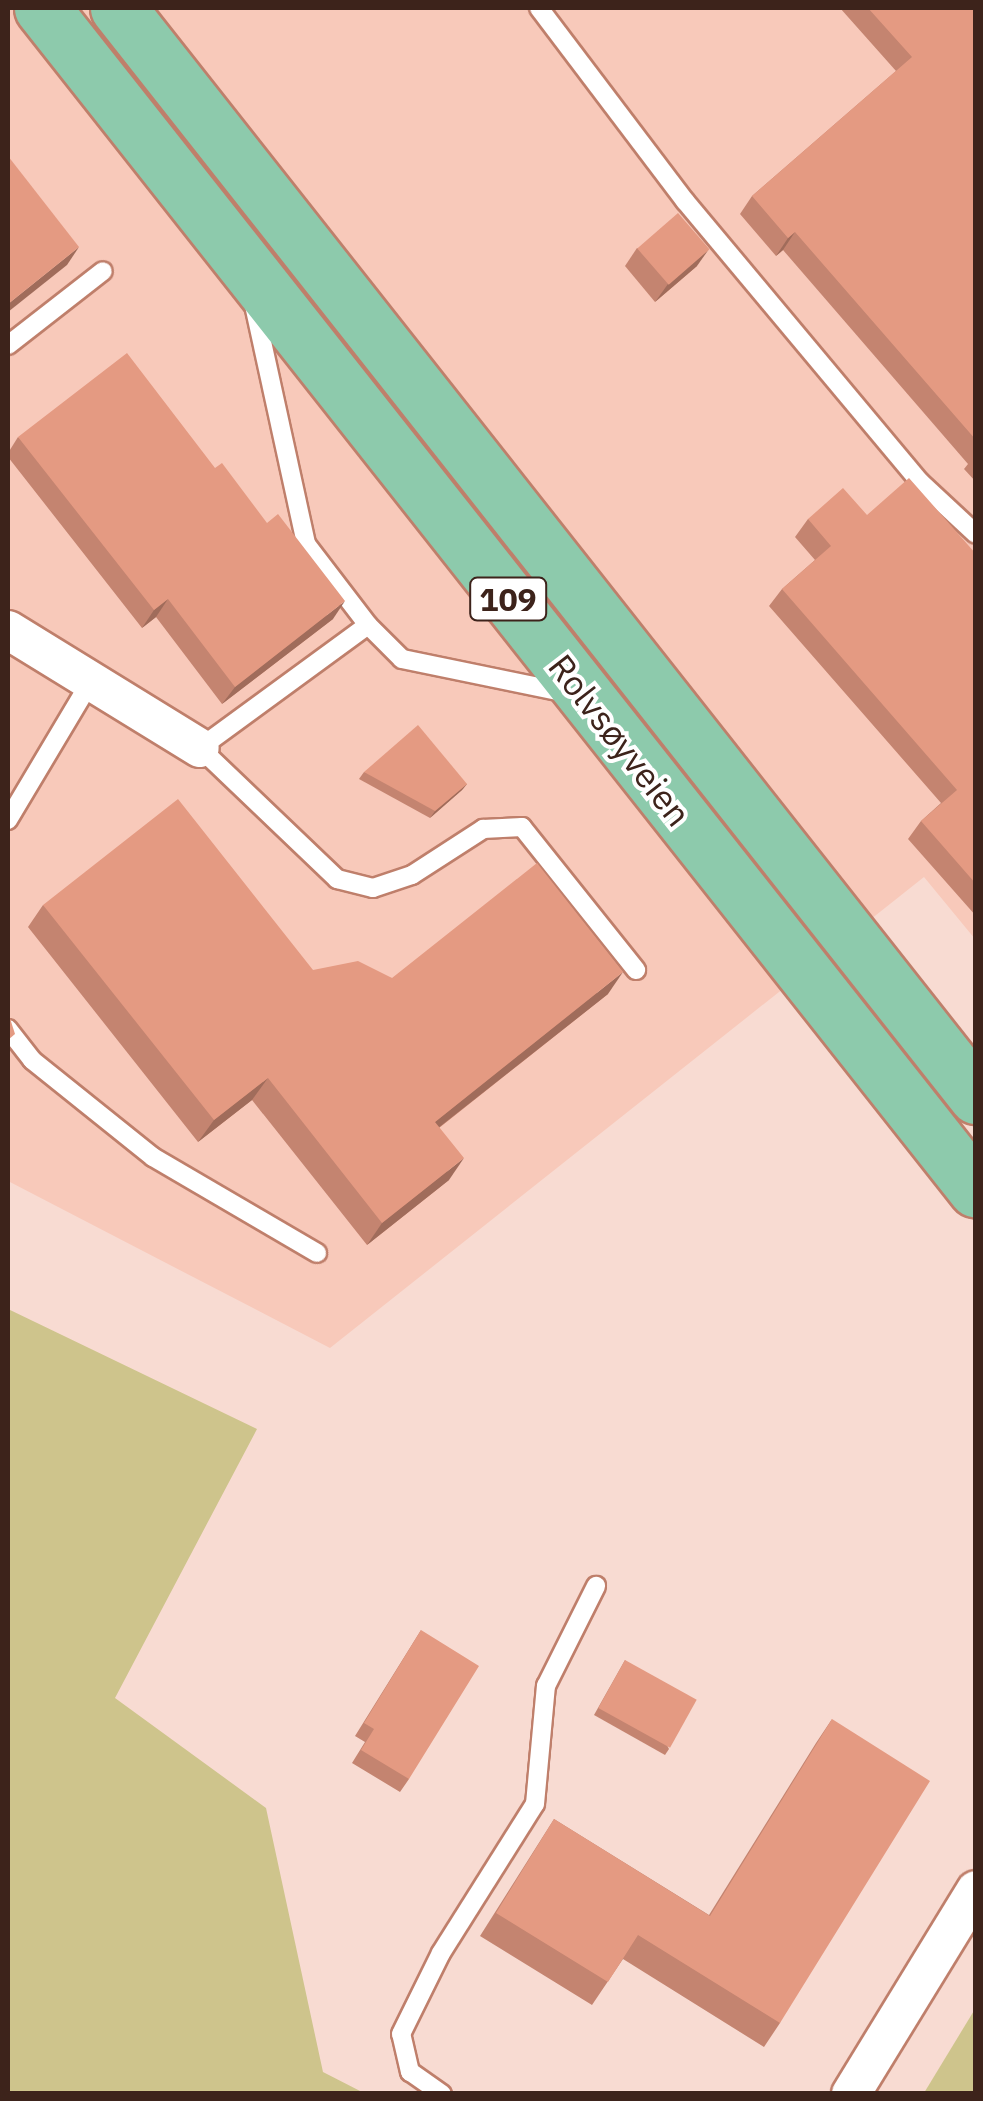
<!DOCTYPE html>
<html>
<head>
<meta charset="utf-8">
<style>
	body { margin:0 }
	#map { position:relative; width:983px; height:2101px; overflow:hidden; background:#f8dbd2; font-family:"IBM Plex Sans",sans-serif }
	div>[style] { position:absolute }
	.built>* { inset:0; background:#f8c9ba }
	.green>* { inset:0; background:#cec48c }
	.roads { filter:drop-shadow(2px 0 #bf7f6b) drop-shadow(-2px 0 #bf7f6b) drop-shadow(0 2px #bf7f6b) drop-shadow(0 -2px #bf7f6b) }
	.lane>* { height:18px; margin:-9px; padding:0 9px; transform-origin:9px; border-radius:9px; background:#fff }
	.street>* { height:38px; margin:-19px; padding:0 19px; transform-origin:19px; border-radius:19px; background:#fff }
	.primary>* { height:55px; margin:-27.5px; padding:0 27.5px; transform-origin:27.5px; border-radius:27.5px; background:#8dcaac }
	.wall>* { inset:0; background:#c48470 }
	.shaded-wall>* { inset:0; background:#a06c5b }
	.building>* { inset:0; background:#e49a82; transform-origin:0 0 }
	span { translate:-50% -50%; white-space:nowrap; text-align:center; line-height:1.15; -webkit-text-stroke:8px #fff; paint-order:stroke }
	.shield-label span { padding:2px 8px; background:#fff; border:2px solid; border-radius:8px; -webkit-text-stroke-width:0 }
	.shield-label { font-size:32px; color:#3d231b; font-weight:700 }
	.street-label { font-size:35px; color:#3d231b }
	.frame { position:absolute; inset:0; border:10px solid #3d231b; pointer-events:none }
</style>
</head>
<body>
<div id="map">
	<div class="built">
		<div style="clip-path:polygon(8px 8px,975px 8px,975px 939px,924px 877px,330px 1348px,8px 1181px)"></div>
	</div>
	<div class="green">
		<div style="clip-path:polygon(8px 1309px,257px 1429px,115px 1698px,266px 1808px,323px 2072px,364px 2093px,8px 2093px)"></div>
		<div style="clip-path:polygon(975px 2009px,975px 2093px,924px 2093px)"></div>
	</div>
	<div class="roads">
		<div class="lane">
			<div style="left:539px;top:8px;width:242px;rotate:52.9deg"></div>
			<div style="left:685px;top:201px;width:366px;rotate:50.1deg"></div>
			<div style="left:920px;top:482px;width:76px;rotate:42.9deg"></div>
			<div style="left:254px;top:305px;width:245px;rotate:77.7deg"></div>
			<div style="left:306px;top:544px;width:102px;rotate:52.6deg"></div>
			<div style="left:368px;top:625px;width:48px;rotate:45deg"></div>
			<div style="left:402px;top:659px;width:168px;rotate:11.6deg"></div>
			<div style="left:8px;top:345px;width:120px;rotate:-37.9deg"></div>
			<div style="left:368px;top:625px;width:208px;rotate:143.8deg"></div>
			<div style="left:200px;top:748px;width:190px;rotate:43.7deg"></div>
			<div style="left:337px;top:879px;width:37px;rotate:14deg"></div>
			<div style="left:373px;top:888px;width:41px;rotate:-18.4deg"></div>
			<div style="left:412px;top:875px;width:85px;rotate:-32.9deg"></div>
			<div style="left:483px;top:829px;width:39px;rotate:-3deg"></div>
			<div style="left:522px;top:827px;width:183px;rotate:51.4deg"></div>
			<div style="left:8px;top:820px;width:162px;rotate:-59.2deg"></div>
			<div style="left:8px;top:1029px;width:39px;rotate:52deg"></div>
			<div style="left:32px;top:1060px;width:155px;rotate:38.7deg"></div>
			<div style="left:153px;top:1157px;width:190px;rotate:30.3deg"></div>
			<div style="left:442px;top:2094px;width:39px;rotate:-145deg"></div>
			<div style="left:410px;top:2072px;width:39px;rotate:-103deg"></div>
			<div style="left:401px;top:2034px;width:90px;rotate:-63.7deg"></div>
			<div style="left:441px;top:1953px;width:176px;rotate:-57.8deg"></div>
			<div style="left:535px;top:1804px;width:119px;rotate:-84.7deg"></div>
			<div style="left:546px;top:1686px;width:112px;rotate:-63.4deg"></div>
		</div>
		<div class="street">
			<div style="left:8px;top:630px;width:225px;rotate:31.6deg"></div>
			<div style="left:851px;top:2094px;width:239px;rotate:-58.5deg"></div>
		</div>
		<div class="primary">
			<div style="left:42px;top:8px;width:1506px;rotate:51.68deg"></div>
			<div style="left:118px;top:8px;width:1386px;rotate:51.74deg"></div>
		</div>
	</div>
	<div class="wall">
		<div style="clip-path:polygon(840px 8px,976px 8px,976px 482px,964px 469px,968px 464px,783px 250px,776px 256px,740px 214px,752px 196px,896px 71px)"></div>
		<div style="clip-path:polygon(637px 248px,697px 266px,655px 302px,625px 266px)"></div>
		<div style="clip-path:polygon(18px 437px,333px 619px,222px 704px,156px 617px,142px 628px,8px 457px,8px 453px)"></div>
		<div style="clip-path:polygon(867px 515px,976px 554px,976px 916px,908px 839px,921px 821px,941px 803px,769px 606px,782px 589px,815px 560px,795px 537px,808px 519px)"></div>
		<div style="clip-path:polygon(364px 772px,467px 784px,462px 790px,430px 818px,359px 779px)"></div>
		<div style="clip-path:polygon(43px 905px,313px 970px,392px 978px,608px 994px,439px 1128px,449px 1180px,367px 1245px,252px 1100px,198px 1142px,28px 927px)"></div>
		<div style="clip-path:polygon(421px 1630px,409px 1779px,400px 1792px,352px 1763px,365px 1742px,355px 1736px)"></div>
		<div style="clip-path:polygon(625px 1660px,669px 1749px,665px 1755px,594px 1715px)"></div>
		<div style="clip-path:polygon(832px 1719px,780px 2023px,764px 2047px,623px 1959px,592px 2005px,480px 1936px,554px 1819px,709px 1915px,816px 1743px)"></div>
	</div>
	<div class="shaded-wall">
		<div style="clip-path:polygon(795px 232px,783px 250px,776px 256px,788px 238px)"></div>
		<div style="clip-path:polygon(79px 247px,67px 265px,8px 312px,8px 304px)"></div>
		<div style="clip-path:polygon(709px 249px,697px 266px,655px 302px,668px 284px)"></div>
		<div style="clip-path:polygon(168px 599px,156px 617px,142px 628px,154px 610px)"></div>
		<div style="clip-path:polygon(345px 601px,333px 619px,222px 704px,235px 687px)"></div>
		<div style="clip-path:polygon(467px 784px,462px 790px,430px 818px,435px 811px)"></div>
		<div style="clip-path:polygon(623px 972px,608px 994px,419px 1143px,435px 1122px)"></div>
		<div style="clip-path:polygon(268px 1078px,252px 1100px,198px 1142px,214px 1120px)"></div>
		<div style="clip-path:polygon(464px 1158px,449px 1180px,367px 1245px,382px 1223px)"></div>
	</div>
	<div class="building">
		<div style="clip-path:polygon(868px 8px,976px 8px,976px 440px,795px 232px,788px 238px,752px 196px,912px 57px)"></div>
		<div style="clip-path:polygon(8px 156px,79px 247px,8px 304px)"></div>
		<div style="left:678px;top:213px;width:48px;height:54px;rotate:49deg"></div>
		<div style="clip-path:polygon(127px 353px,215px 468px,222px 463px,267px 523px,278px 514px,345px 601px,235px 687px,168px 599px,154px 610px,18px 437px)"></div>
		<div style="clip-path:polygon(909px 478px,976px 554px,976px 884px,921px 821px,957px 790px,782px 589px,831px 546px,808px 519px,843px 488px,867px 515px)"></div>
		<div style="clip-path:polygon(418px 725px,467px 784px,435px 811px,364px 772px)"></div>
		<div style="clip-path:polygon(178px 799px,313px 970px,358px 961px,392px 978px,537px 863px,623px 972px,435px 1122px,464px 1158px,382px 1223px,268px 1078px,214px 1120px,43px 905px)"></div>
		<div style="clip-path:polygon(8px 1012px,15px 1034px,8px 1040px)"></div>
		<div style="clip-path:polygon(421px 1630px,479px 1666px,409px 1779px,361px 1750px,374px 1729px,364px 1723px)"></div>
		<div style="left:625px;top:1660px;width:82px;height:55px;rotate:29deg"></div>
		<div style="clip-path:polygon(832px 1719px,930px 1781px,780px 2023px,638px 1935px,608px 1982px,496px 1913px,554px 1819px,710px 1916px)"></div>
	</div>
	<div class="shield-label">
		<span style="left:508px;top:599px">109</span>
	</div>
	<div class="street-label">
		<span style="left:620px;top:740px;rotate:52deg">Rolvsøyveien</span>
	</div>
	<div class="frame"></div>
</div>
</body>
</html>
